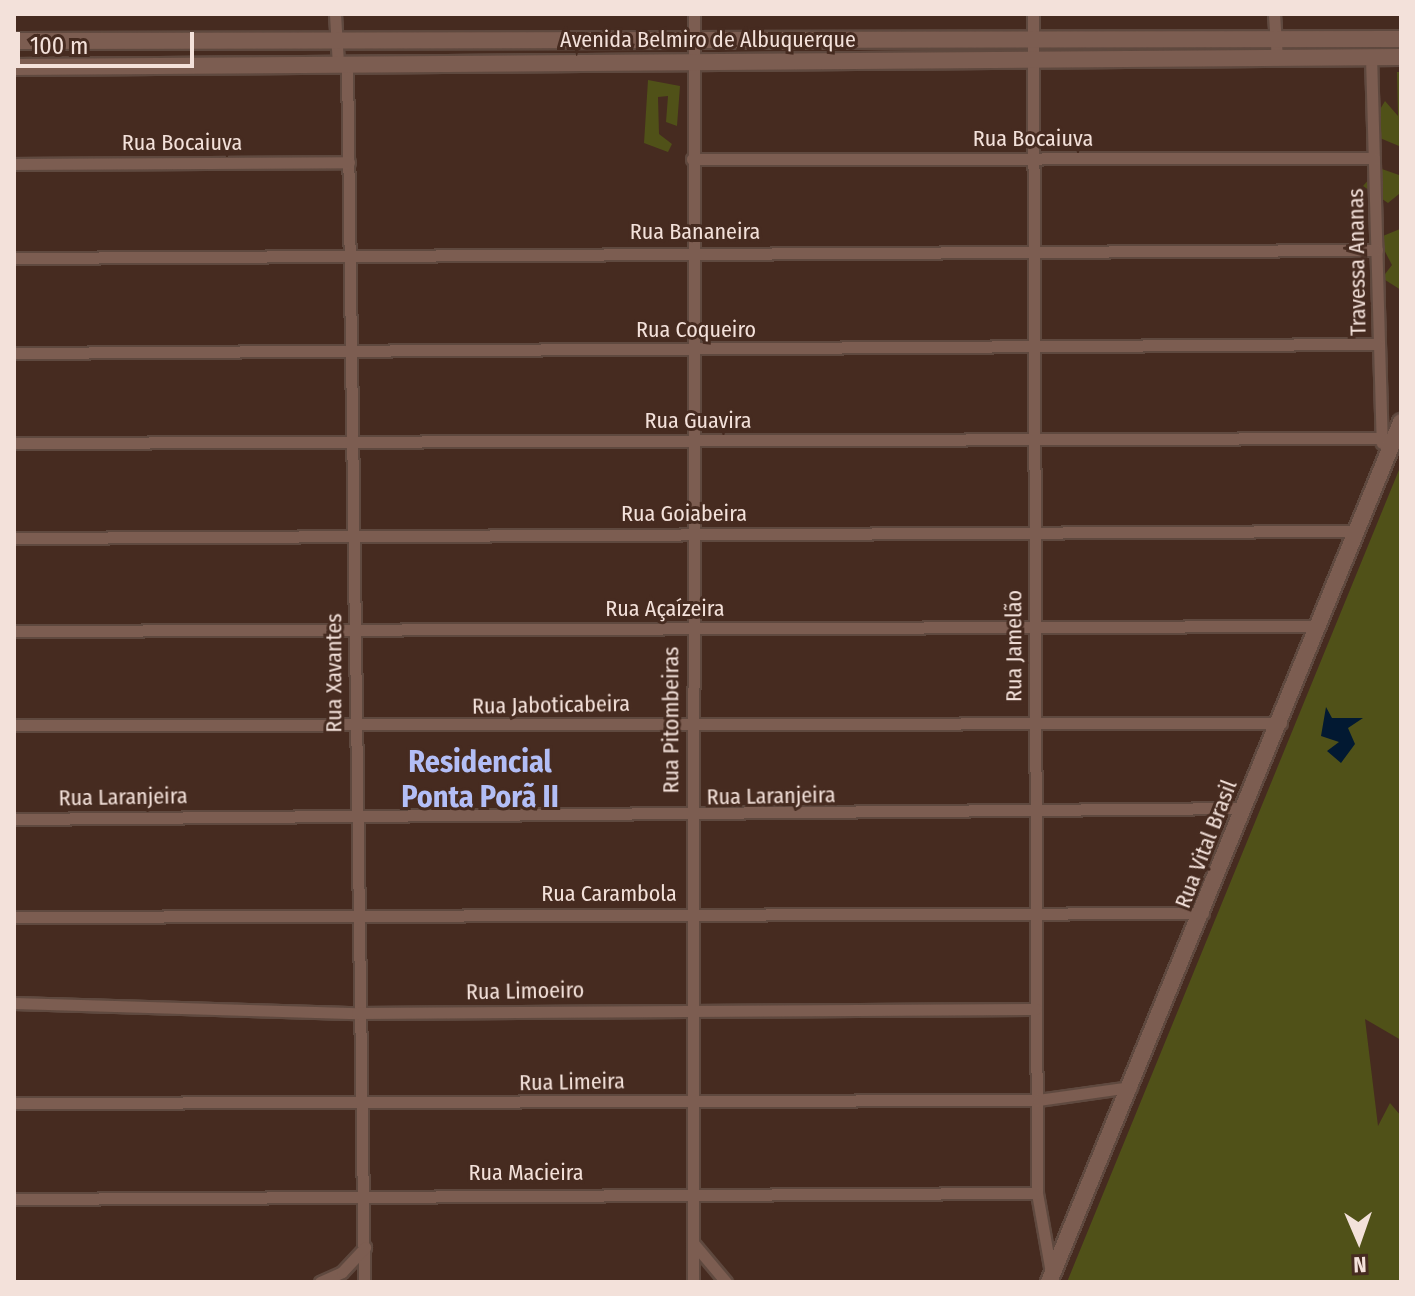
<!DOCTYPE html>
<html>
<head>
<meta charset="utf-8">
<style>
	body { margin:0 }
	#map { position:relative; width:1415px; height:1296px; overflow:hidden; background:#462b20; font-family:"Fira Sans Condensed",sans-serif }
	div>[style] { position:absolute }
	.green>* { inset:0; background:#505118 }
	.water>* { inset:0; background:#021932 }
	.roads { filter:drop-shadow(2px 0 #5f493f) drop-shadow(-2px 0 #5f493f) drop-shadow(0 2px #5f493f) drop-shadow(0 -2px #5f493f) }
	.minor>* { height:11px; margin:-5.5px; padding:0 5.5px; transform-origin:5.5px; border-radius:5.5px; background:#7c5d51 }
	.secondary>* { height:16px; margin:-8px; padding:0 8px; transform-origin:8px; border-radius:8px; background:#7c5d51 }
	span { translate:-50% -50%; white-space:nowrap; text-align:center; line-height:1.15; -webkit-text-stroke:6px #462b20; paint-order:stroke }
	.street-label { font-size:22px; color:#f3e1da }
	.district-label { font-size:30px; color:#b3bef6; font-weight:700 }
	.frame { position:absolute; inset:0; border:16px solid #f3e1da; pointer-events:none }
	.north { position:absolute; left:1319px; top:1200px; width:80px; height:80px; -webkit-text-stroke:6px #462b20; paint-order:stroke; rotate:178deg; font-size:22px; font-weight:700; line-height:32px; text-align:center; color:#f3e1da }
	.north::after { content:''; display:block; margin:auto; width:28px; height:36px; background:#f3e1da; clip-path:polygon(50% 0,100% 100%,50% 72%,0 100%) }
	.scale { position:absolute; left:16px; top:32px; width:178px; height:36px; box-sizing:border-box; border:4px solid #f3e1da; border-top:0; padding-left:10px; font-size:24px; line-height:28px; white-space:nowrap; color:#f3e1da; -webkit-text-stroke:6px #462b20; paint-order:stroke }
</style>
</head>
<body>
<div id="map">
	<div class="green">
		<div style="clip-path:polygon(1397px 72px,1401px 72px,1401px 290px,1382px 278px,1392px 265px,1378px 238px,1400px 229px,1399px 194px,1388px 203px,1363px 186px,1379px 168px,1399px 175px,1399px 146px,1375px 136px,1373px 121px,1385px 101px,1398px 116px)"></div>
		<div style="clip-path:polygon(648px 80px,680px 86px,677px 126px,666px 122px,668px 96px,658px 97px,659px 134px,672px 144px,668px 152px,644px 143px)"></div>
		<div style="clip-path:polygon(1401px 465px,1401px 1040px,1365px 1019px,1378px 1126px,1390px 1103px,1401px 1116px,1401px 1282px,1067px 1282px)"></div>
	</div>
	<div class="water">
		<div style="clip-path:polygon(1326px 707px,1332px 718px,1363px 718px,1348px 728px,1355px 744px,1341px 763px,1327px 751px,1339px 742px,1321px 736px)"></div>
	</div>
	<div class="roads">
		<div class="minor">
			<div style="left:335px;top:14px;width:50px;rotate:86.6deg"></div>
			<div style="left:1033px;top:14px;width:1179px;rotate:89.81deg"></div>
			<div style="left:1037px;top:1193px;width:80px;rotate:80deg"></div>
			<div style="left:1274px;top:14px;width:45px;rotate:86.2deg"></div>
			<div style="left:1371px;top:56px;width:387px;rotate:88.4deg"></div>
			<div style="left:347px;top:64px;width:1218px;rotate:89.2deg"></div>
			<div style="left:692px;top:159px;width:682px;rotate:-0.08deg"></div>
			<div style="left:14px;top:164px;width:335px;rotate:-0.3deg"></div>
			<div style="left:14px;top:258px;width:1363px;rotate:-0.34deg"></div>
			<div style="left:14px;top:353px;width:1364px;rotate:-0.38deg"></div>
			<div style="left:14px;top:443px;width:1368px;rotate:-0.21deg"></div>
			<div style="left:14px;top:538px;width:1341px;rotate:-0.3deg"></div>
			<div style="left:14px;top:631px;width:1303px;rotate:-0.22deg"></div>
			<div style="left:14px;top:725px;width:1267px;rotate:-0.09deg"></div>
			<div style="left:14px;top:819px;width:1227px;rotate:-0.51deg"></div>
			<div style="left:14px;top:917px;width:1189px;rotate:-0.19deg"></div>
			<div style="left:14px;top:1003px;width:343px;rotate:1.7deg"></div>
			<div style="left:357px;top:1013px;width:679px;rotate:-0.34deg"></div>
			<div style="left:14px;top:1103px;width:1024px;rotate:-0.17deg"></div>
			<div style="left:1038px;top:1100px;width:94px;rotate:-8deg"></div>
			<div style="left:14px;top:1199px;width:1023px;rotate:-0.34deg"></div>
			<div style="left:694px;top:1244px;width:50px;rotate:49.9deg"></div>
			<div style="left:320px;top:1282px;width:24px;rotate:-24deg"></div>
			<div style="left:342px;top:1272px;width:34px;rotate:-47deg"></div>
			<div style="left:693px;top:1282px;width:1268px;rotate:-89.95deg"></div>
		</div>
		<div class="secondary">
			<div style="left:14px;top:41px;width:1387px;rotate:-0.08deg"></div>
			<div style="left:14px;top:67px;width:1387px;rotate:-0.41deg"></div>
			<div style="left:1049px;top:1282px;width:929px;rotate:-67.74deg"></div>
		</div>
	</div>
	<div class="street-label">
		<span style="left:708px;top:40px">Avenida Belmiro de Albuquerque</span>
		<span style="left:1033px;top:139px">Rua Bocaiuva</span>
		<span style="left:182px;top:143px">Rua Bocaiuva</span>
		<span style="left:695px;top:232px">Rua Bananeira</span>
		<span style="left:1357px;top:262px;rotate:-91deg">Travessa Ananas</span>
		<span style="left:696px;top:330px">Rua Coqueiro</span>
		<span style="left:698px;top:421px">Rua Guavira</span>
		<span style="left:684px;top:514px">Rua Goiabeira</span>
		<span style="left:665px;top:609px">Rua Açaízeira</span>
		<span style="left:1014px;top:646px;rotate:-90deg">Rua Jamelão</span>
		<span style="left:334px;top:673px;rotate:-90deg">Rua Xavantes</span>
		<span style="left:551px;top:705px;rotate:-1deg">Rua Jaboticabeira</span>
		<span style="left:671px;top:720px;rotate:-90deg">Rua Pitombeiras</span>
		<span style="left:771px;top:796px;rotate:-1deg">Rua Laranjeira</span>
		<span style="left:123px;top:797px;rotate:-1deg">Rua Laranjeira</span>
		<span style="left:1206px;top:844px;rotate:-69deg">Rua Vital Brasil</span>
		<span style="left:609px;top:894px">Rua Carambola</span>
		<span style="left:525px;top:991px;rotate:-1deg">Rua Limoeiro</span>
		<span style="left:572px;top:1082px;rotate:-1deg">Rua Limeira</span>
		<span style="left:526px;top:1173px">Rua Macieira</span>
	</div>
	<div class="district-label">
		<span style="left:480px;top:779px">Residencial<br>Ponta Porã II</span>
	</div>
	<div class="frame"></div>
	<div class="north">N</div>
	<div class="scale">100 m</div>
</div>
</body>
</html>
